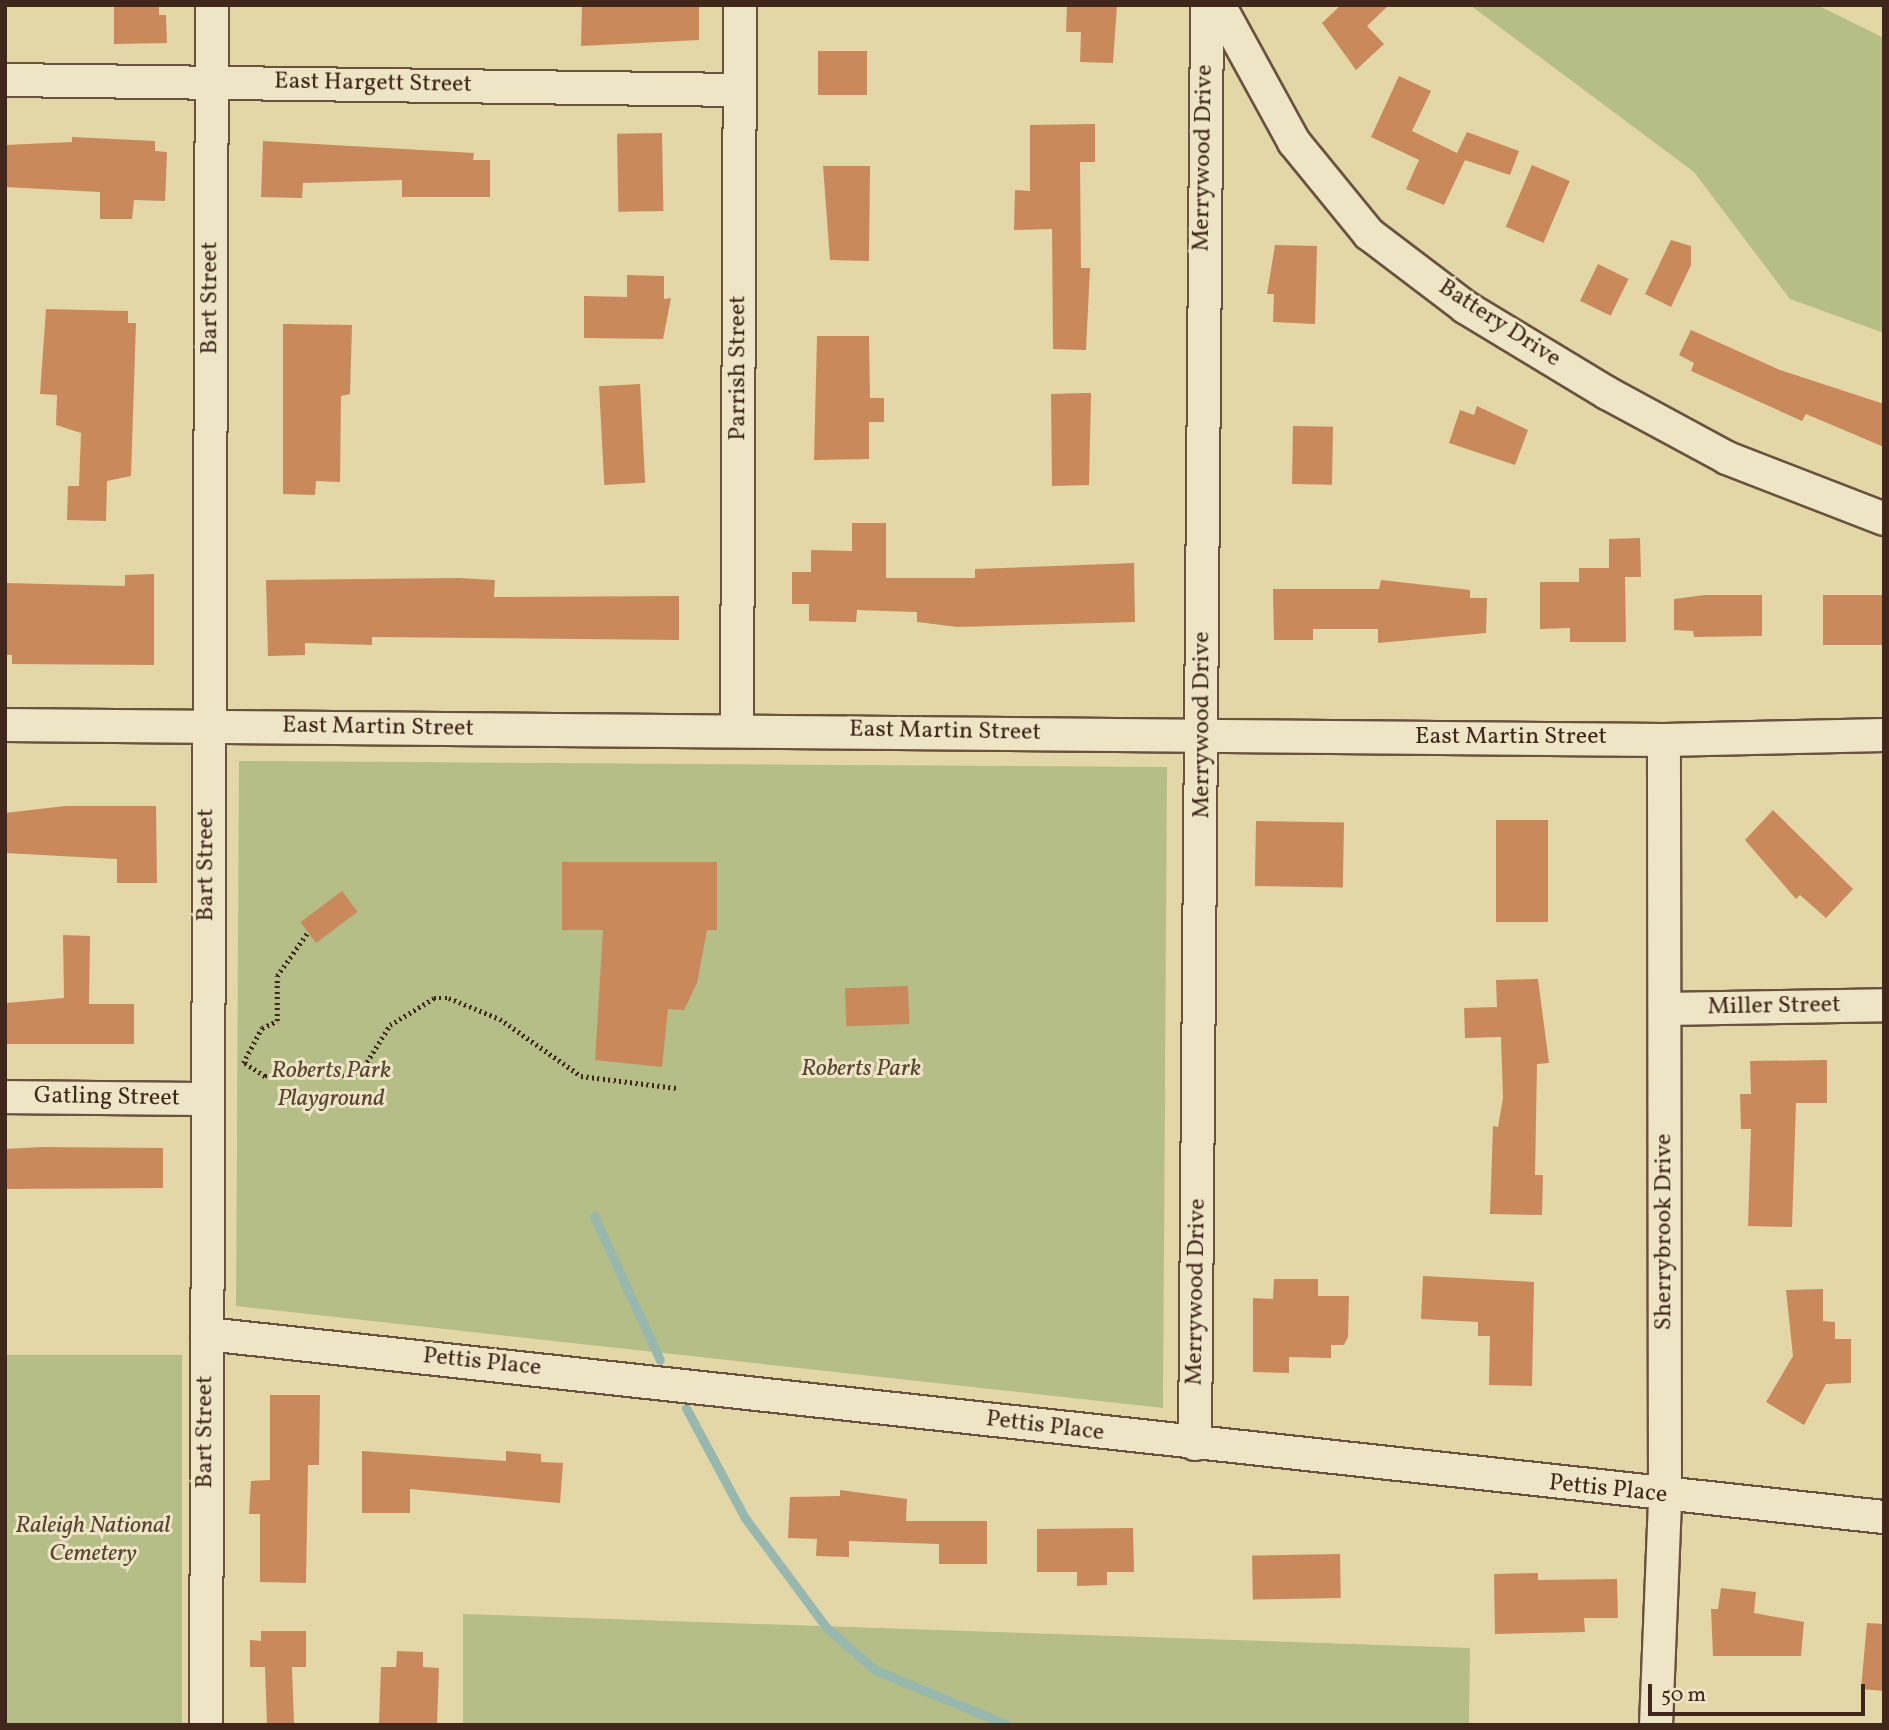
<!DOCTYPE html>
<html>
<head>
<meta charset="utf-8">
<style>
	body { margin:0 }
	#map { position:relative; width:1889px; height:1730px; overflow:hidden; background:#e4d7a7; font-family:Vollkorn,serif }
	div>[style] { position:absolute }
	.green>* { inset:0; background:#b5be87; transform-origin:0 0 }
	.stream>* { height:9px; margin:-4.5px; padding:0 4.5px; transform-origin:4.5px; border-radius:4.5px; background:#96b8ae }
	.building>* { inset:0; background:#c9895a; transform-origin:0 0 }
	.path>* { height:4.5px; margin-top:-2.25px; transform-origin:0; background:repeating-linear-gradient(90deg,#41261b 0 2px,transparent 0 5.5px) }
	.roads { filter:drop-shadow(2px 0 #6a523e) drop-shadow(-2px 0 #6a523e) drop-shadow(0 2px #6a523e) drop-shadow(0 -2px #6a523e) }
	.street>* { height:32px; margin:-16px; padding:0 16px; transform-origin:16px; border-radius:16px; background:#ede5c6 }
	span { translate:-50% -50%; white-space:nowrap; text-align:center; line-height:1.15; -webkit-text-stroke:6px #ede5c6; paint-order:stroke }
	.street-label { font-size:24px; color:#41261b }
	.park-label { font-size:24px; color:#584431; font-style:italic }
	.frame { position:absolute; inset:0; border:7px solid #41261b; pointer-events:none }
	.scale { position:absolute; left:1648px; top:1684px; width:217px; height:32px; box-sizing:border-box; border:4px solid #41261b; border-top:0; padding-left:9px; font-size:21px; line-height:24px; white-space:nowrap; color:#41261b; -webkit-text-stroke:5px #ede5c6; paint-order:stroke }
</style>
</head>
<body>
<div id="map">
	<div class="green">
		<div style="clip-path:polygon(1470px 5px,1817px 5px,1884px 38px,1884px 333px,1790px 299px,1694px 172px)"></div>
		<div style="clip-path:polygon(239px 761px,1167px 767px,1163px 1408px,236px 1306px)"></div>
		<div style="left:5px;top:1355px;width:177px;height:370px"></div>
		<div style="clip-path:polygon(463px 1614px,1470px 1648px,1469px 1725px,463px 1725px)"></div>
	</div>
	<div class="stream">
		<div style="left:594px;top:1216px;width:158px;rotate:65.4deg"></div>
		<div style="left:686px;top:1408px;width:125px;rotate:61.8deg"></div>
		<div style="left:745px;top:1518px;width:136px;rotate:53.4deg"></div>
		<div style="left:826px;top:1627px;width:65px;rotate:41.3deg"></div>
		<div style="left:875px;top:1670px;width:143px;rotate:22.6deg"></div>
	</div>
	<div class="building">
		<div style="clip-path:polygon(114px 5px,159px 5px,159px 15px,166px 15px,167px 43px,114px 44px)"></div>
		<div style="clip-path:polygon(582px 5px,699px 5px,699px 40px,581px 46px)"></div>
		<div style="clip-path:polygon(1117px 5px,1113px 63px,1080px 62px,1081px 32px,1066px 32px,1067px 6px)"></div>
		<div style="clip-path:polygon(1341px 5px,1389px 5px,1367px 26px,1384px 44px,1356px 70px,1322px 23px)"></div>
		<div style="left:867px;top:51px;width:44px;height:49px;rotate:90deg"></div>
		<div style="clip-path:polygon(1399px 76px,1431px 91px,1412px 131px,1457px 153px,1467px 132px,1519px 151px,1510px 175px,1465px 160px,1444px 205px,1406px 189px,1419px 160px,1371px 137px)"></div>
		<div style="clip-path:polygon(1095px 124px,1095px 162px,1080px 162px,1081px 268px,1090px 268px,1086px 350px,1053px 349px,1052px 229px,1014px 230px,1015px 190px,1030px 191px,1030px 125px)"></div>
		<div style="left:662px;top:133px;width:78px;height:45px;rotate:89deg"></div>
		<div style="clip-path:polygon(72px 137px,155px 141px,155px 151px,167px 152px,165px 201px,134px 200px,132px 219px,100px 219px,100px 192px,5px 187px,5px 145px,72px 142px)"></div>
		<div style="clip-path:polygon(263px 141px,474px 153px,473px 160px,490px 160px,490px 197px,402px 197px,402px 180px,303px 183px,302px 198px,261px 197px)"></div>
		<div style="left:1532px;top:165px;width:41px;height:67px;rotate:23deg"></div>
		<div style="clip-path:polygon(823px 166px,870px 166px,869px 261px,830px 260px)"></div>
		<div style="clip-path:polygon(1671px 240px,1691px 246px,1691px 265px,1671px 307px,1645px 294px)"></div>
		<div style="clip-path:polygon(1275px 245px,1317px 246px,1315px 324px,1273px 322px,1274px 294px,1267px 294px)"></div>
		<div style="left:1598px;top:264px;width:34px;height:41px;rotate:26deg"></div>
		<div style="clip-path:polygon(627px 275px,664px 276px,664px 299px,671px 298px,663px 339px,584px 338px,584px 296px,627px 297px)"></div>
		<div style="clip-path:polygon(46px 309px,128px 311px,128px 323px,136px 323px,131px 476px,107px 481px,106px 521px,67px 520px,68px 486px,79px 486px,81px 433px,56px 425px,57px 395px,40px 394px)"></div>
		<div style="clip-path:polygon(283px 324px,352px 325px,350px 394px,341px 396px,340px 482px,316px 481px,315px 495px,283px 494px)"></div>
		<div style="clip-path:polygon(1691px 330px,1780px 370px,1884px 404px,1884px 447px,1806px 414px,1802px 421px,1691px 371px,1694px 363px,1679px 355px)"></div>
		<div style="clip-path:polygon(817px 336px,869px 336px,870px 398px,884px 398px,884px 422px,869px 422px,869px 459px,814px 460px)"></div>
		<div style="left:640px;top:384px;width:99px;height:41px;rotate:87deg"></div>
		<div style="clip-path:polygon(1084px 393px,1091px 393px,1089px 485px,1052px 486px,1051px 394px)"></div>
		<div style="clip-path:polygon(1477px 406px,1528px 430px,1515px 465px,1449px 443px,1460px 410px,1474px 415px)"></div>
		<div style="left:1293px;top:426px;width:40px;height:58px;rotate:1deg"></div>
		<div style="clip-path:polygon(852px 523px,886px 523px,886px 578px,975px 578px,975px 569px,1134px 563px,1135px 622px,958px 627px,917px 622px,917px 612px,857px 610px,856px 622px,809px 621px,809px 604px,792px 604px,792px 572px,811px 572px,811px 550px,852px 551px)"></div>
		<div style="clip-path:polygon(1640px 538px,1641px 577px,1625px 577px,1626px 642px,1570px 642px,1570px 628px,1540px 629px,1540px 582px,1579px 582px,1579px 568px,1609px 568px,1609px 539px)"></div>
		<div style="clip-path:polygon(154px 574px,154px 665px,12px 664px,12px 655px,6px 655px,6px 583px,125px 586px,125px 575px)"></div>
		<div style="clip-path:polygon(459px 578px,495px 580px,494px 597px,679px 596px,679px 640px,372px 637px,372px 645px,305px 643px,305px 655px,268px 656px,266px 580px)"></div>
		<div style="clip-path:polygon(1381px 580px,1470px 590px,1470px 598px,1487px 598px,1486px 633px,1378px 643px,1378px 629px,1313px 629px,1313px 640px,1274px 640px,1273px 589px,1379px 589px)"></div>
		<div style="clip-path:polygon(1705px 595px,1762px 595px,1762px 636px,1694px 637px,1693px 631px,1674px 630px,1674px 599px)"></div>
		<div style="left:1823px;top:595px;width:61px;height:50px"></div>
		<div style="clip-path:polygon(65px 806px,156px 806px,157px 883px,117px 883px,117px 859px,5px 853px,5px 813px)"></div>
		<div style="clip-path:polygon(1773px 810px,1853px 889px,1826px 918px,1800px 895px,1796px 899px,1745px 840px)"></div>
		<div style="left:1496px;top:820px;width:52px;height:102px"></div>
		<div style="left:1256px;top:821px;width:88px;height:65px;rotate:1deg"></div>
		<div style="clip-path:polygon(562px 862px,717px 862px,717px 930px,707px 930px,697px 983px,684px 1010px,668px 1009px,662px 1067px,595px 1060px,603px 930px,562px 930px)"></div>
		<div style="left:342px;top:891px;width:26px;height:52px;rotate:53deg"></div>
		<div style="clip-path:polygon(63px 935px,90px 936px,89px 1004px,134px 1004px,134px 1044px,6px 1044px,6px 1003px,64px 998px)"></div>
		<div style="clip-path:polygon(1538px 979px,1549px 1063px,1537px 1064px,1535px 1175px,1543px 1175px,1542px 1215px,1490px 1214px,1493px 1126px,1498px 1127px,1503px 1098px,1501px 1037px,1465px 1038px,1464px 1008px,1497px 1007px,1496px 980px)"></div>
		<div style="left:908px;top:986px;width:38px;height:63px;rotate:88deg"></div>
		<div style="clip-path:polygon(1827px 1060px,1827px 1103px,1796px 1103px,1792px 1227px,1748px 1226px,1751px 1129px,1741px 1129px,1740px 1094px,1751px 1094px,1750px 1061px)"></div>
		<div style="clip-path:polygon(42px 1147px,163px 1148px,163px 1188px,5px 1189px,5px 1149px)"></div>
		<div style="clip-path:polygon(1423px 1276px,1534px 1282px,1532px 1386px,1489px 1385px,1490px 1336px,1478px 1336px,1478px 1322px,1421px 1319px)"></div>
		<div style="clip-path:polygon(1274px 1279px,1318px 1279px,1318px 1296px,1349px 1296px,1348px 1337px,1344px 1345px,1331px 1345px,1331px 1358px,1289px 1357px,1289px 1373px,1253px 1372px,1253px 1298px,1273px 1299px)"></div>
		<div style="clip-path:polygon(1823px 1289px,1823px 1321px,1835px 1322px,1835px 1339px,1851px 1339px,1851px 1383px,1826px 1384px,1804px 1425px,1766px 1402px,1793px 1356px,1786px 1290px)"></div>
		<div style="clip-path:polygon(270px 1395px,320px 1395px,319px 1465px,308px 1465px,306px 1583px,260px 1582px,260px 1514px,249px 1514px,251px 1481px,270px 1480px)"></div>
		<div style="clip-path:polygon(362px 1451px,506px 1461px,506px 1451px,541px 1454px,541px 1462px,563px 1463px,560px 1503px,410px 1489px,410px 1513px,362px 1513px)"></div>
		<div style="clip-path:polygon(840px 1490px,907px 1499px,906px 1521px,987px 1521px,987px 1564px,939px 1564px,939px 1544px,849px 1541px,849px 1557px,816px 1556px,817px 1539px,788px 1538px,790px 1497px,840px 1496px)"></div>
		<div style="clip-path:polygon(1133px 1528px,1134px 1572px,1107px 1572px,1107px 1585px,1077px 1586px,1077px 1572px,1037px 1572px,1037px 1529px)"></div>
		<div style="left:1340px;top:1554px;width:44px;height:88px;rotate:89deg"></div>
		<div style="clip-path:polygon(1538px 1573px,1538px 1580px,1617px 1579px,1618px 1618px,1584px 1618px,1585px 1632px,1495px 1634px,1494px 1574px)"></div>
		<div style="clip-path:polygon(1721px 1588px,1756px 1592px,1754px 1613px,1804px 1622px,1801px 1656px,1713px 1656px,1711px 1609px,1718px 1609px)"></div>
		<div style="clip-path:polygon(1867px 1623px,1884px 1624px,1884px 1691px,1861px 1689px)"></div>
		<div style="clip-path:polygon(261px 1631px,306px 1631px,306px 1667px,292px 1667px,294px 1725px,267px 1725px,265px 1667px,250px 1667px,250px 1640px,261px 1641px)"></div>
		<div style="clip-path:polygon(397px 1651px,423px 1652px,423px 1667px,439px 1668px,437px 1725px,379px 1725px,381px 1667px,396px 1667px)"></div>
	</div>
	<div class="path">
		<div style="left:243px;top:1063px;width:40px;rotate:-62deg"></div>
		<div style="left:262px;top:1028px;width:17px;rotate:-25deg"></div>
		<div style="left:277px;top:1021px;width:45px;rotate:-90deg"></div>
		<div style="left:277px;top:976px;width:54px;rotate:-54.8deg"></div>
		<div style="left:245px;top:1063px;width:24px;rotate:33deg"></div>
		<div style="left:265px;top:1076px;width:93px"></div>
		<div style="left:358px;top:1076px;width:60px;rotate:-57.9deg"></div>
		<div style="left:390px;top:1025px;width:52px;rotate:-31.5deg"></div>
		<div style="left:434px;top:998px;width:15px"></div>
		<div style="left:449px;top:998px;width:55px;rotate:22.4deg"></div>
		<div style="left:500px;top:1019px;width:99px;rotate:35.1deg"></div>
		<div style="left:581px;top:1076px;width:96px;rotate:7.2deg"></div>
	</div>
	<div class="roads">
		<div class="street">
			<div style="left:1219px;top:5px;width:156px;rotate:61.3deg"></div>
			<div style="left:1294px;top:142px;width:119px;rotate:50.8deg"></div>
			<div style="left:1369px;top:234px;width:121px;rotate:37.2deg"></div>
			<div style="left:1465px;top:307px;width:166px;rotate:31.2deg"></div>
			<div style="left:1607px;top:393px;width:136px;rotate:28.4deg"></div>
			<div style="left:1727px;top:458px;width:168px;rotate:21.2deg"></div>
			<div style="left:5px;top:80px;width:735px;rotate:0.78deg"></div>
			<div style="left:5px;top:725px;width:1659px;rotate:0.52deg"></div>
			<div style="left:1664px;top:740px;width:220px;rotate:-1.3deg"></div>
			<div style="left:737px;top:731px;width:726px;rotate:-89.76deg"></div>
			<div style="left:1665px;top:1009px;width:219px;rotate:-1deg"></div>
			<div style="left:5px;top:1097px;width:203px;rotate:0.6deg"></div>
			<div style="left:207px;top:1334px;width:1687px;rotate:6.23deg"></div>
			<div style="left:1195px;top:1444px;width:1439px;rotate:-89.52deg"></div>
			<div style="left:206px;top:1725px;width:1720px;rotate:-89.8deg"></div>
			<div style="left:1656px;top:1725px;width:228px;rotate:-87.7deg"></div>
			<div style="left:1665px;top:1497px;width:757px;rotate:-90.08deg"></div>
		</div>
	</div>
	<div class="street-label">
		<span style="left:373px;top:84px;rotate:1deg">East Hargett Street</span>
		<span style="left:1204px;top:158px;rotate:-89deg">Merrywood Drive</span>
		<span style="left:211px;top:298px;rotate:-90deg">Bart Street</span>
		<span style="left:1499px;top:324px;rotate:33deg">Battery Drive</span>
		<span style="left:739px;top:368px;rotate:-90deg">Parrish Street</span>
		<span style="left:1203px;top:725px;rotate:-90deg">Merrywood Drive</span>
		<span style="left:378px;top:728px;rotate:1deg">East Martin Street</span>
		<span style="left:945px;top:732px;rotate:1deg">East Martin Street</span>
		<span style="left:1511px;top:738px">East Martin Street</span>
		<span style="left:207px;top:865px;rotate:-90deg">Bart Street</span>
		<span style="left:1774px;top:1007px;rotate:-1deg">Miller Street</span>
		<span style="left:107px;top:1098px;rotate:1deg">Gatling Street</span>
		<span style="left:1665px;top:1232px;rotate:-90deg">Sherrybrook Drive</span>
		<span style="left:1197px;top:1292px;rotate:-89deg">Merrywood Drive</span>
		<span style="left:482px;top:1363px;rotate:6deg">Pettis Place</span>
		<span style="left:1045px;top:1427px;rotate:7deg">Pettis Place</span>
		<span style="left:206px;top:1432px;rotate:-90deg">Bart Street</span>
		<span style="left:1608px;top:1490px;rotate:6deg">Pettis Place</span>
	</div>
	<div class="park-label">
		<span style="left:861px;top:1070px">Roberts Park</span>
		<span style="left:331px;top:1086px">Roberts Park<br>Playground</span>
		<span style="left:93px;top:1541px">Raleigh National<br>Cemetery</span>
	</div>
	<div class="frame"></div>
	<div class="scale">50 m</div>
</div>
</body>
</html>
